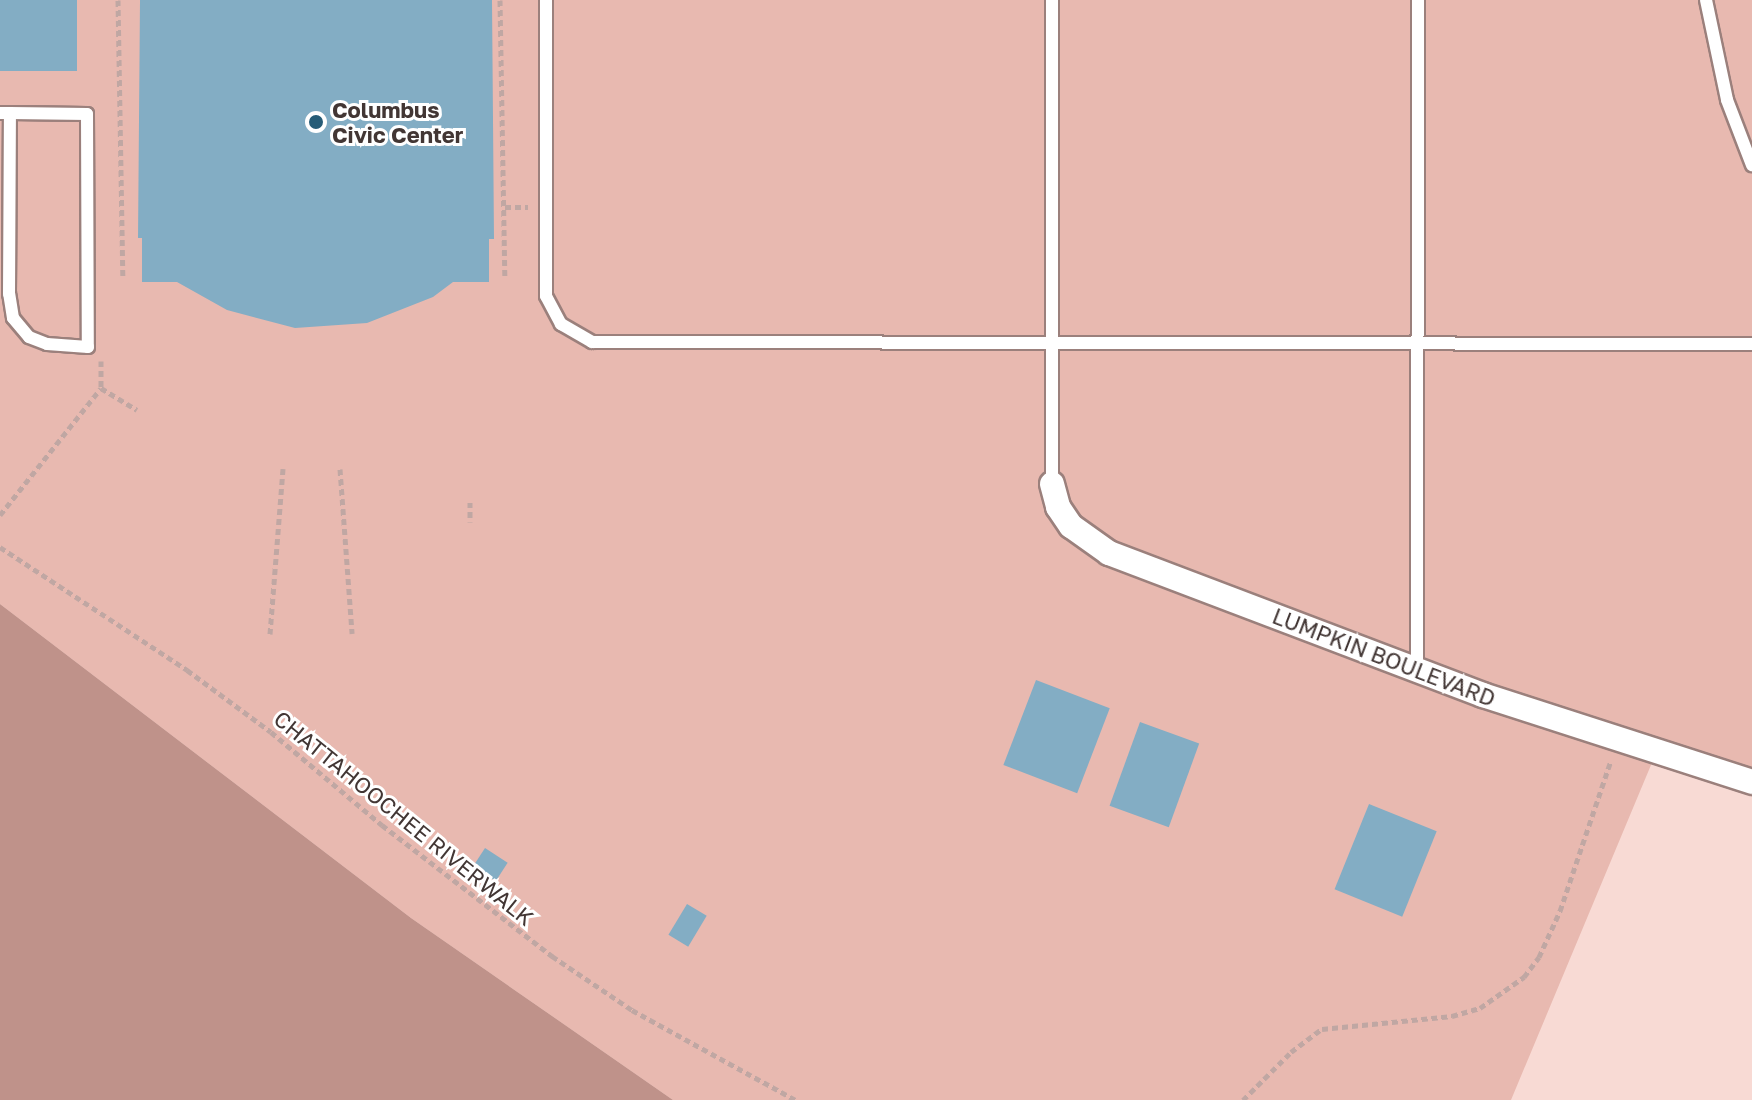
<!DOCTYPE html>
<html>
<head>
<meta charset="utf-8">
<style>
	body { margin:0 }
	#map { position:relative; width:1752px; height:1100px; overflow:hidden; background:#f8dad4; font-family:"Golos Text",sans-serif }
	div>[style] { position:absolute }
	.green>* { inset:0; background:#e8b9b0 }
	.water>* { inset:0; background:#bf928a }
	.building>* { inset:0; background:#83adc4; transform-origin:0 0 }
	.path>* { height:5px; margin-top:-2.5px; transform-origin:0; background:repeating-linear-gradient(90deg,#c0a7a3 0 6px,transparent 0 10px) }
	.roads { filter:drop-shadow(2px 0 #9b807c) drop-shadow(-2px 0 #9b807c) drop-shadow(0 2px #9b807c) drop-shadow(0 -2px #9b807c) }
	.lane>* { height:12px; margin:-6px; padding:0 6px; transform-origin:6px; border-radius:6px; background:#fff }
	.street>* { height:24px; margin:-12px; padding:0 12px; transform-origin:12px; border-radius:12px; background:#fff }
	.dots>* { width:22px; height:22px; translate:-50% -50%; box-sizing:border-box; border:4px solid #fff; border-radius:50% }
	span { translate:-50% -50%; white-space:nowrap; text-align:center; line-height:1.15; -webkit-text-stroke:6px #fff; paint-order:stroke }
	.poi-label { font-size:22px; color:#423634; font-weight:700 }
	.left { translate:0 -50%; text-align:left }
	.street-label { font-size:22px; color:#423634 }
</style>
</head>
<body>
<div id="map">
	<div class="green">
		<div style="clip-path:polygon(0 0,1752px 0,1752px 782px,1656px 753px,1511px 1100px,673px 1100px,411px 918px,0 604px)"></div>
	</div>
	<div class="water">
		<div style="clip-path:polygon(0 604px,411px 918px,673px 1100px,0 1100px)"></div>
	</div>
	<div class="building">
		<div style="left:0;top:0;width:77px;height:71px"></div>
		<div style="clip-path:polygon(140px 0,492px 0,494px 239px,489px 239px,489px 282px,453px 282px,433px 297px,367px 323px,295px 328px,227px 310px,177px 282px,142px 282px,142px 238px,138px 238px)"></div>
		<div style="left:1036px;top:680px;width:79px;height:91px;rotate:21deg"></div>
		<div style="left:1140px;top:722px;width:63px;height:89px;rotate:20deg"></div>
		<div style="left:1369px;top:804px;width:73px;height:92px;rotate:22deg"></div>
		<div style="left:485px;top:848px;width:27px;height:22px;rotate:33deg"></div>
		<div style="left:687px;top:904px;width:23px;height:36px;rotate:31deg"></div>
	</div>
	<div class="path">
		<div style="left:118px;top:0;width:279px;rotate:89deg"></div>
		<div style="left:500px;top:0;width:279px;rotate:89deg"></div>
		<div style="left:505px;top:207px;width:23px"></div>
		<div style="left:101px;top:361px;width:27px;rotate:90deg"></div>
		<div style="left:340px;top:469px;width:165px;rotate:85.8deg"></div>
		<div style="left:470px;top:502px;width:20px;rotate:90deg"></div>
		<div style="left:0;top:515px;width:162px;rotate:-51.5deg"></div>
		<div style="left:101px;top:388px;width:42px;rotate:31.4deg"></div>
		<div style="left:0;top:547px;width:224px;rotate:33.3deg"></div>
		<div style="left:187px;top:670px;width:104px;rotate:36.4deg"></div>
		<div style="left:271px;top:732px;width:145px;rotate:40deg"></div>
		<div style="left:382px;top:825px;width:215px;rotate:37.6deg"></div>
		<div style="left:552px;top:956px;width:97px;rotate:34deg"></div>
		<div style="left:632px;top:1010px;width:187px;rotate:28.8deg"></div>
		<div style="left:270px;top:634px;width:166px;rotate:-85.5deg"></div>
		<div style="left:1243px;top:1100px;width:68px;rotate:-45deg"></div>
		<div style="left:1291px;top:1052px;width:39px;rotate:-37deg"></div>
		<div style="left:1322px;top:1029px;width:131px;rotate:-5.7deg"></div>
		<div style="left:1452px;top:1016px;width:29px;rotate:-16deg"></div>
		<div style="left:1480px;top:1008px;width:54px;rotate:-35.2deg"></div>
		<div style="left:1524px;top:977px;width:25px;rotate:-53deg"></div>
		<div style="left:1539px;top:957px;width:51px;rotate:-65.5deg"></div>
		<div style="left:1560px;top:911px;width:159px;rotate:-71.3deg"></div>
	</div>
	<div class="roads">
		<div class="lane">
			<div style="left:546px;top:0;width:296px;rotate:90deg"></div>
			<div style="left:546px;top:296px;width:32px;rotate:62deg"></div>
			<div style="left:561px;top:324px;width:36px;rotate:30deg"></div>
			<div style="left:592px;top:342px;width:1160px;rotate:0.1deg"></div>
			<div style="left:1052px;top:0;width:484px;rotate:90deg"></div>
			<div style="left:1706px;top:0;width:102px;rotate:78.1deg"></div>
			<div style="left:1727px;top:100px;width:70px;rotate:69deg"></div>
			<div style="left:0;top:113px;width:10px"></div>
			<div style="left:10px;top:113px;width:77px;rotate:0.7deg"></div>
			<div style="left:87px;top:114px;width:233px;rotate:89.8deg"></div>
			<div style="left:88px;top:347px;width:41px;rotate:-175.8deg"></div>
			<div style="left:47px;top:344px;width:19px;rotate:-159deg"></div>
			<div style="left:29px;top:337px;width:25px;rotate:-130deg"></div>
			<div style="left:13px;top:318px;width:24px;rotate:-99deg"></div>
			<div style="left:9px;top:294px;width:181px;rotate:-89.7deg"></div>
			<div style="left:1417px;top:670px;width:670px;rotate:-89.91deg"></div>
		</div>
		<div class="street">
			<div style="left:1052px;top:484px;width:24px;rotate:75deg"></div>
			<div style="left:1058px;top:507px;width:23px;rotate:56deg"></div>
			<div style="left:1071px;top:526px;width:47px;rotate:35.4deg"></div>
			<div style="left:1109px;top:553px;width:400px;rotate:20.8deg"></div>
			<div style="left:1483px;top:695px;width:283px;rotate:17.9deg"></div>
		</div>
	</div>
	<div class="dots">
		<div style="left:316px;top:122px;background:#265c77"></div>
	</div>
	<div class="poi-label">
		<span class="left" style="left:332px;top:122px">Columbus<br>Civic Center</span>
	</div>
	<div class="street-label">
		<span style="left:1384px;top:657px;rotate:21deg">LUMPKIN BOULEVARD</span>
		<span style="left:404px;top:818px;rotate:39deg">CHATTAHOOCHEE RIVERWALK</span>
	</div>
</div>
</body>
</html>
